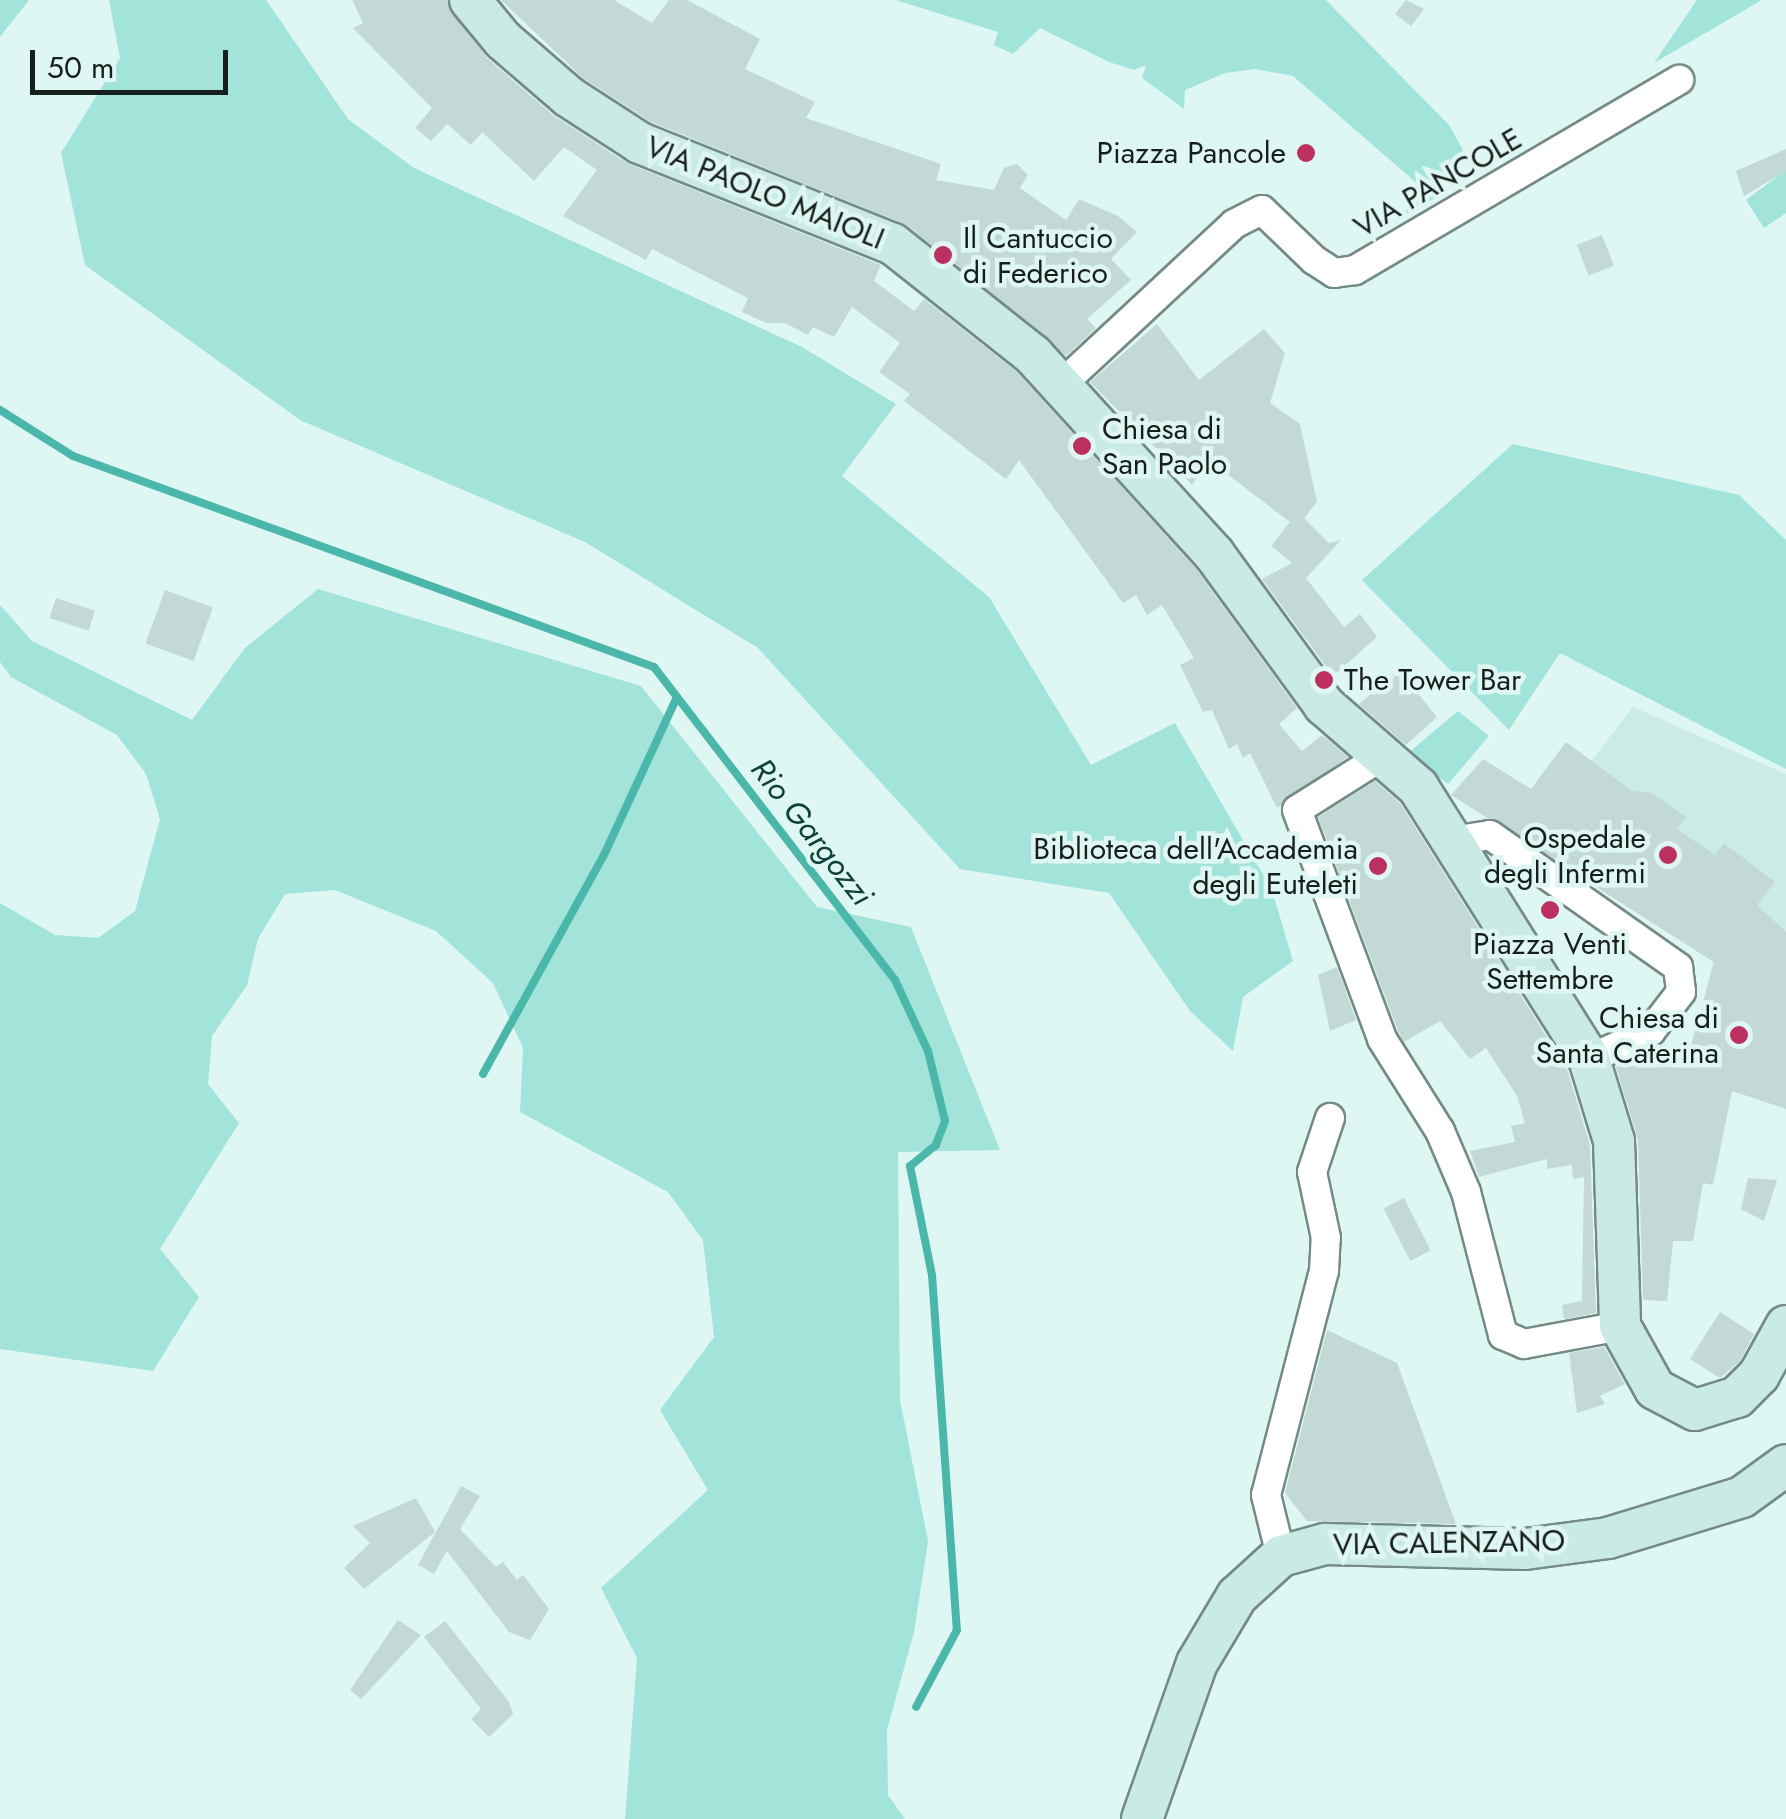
<!DOCTYPE html>
<html>
<head>
<meta charset="utf-8">
<style>
	body { margin:0 }
	#map { position:relative; width:1786px; height:1819px; overflow:hidden; background:#dff7f2; font-family:Jost,sans-serif }
	div>[style] { position:absolute }
	.built>* { inset:0; background:#cbece6 }
	.green>* { inset:0; background:#a2e3da }
	.stream>* { height:8px; margin:-4px; padding:0 4px; transform-origin:4px; border-radius:4px; background:#4ab7aa }
	.building>* { inset:0; background:#c2d9d5; transform-origin:0 0 }
	.roads { filter:drop-shadow(2px 0 #748a86) drop-shadow(-2px 0 #748a86) drop-shadow(0 2px #748a86) drop-shadow(0 -2px #748a86) }
	.street>* { height:28px; margin:-14px; padding:0 14px; transform-origin:14px; border-radius:14px; background:#fff }
	.secondary>* { height:40px; margin:-20px; padding:0 20px; transform-origin:20px; border-radius:20px; background:#caeae6 }
	.dots>* { width:28px; height:28px; translate:-50% -50%; box-sizing:border-box; border:5px solid #dff7f2; border-radius:50% }
	span { translate:-50% -50%; white-space:nowrap; text-align:center; line-height:1.15; -webkit-text-stroke:9px #dff7f2; paint-order:stroke }
	.poi-label { font-size:30px; color:#171f1e }
	.right { translate:-100% -50%; text-align:right }
	.left { translate:0 -50%; text-align:left }
	.street-label { font-size:30px; color:#171f1e }
	.water-label { font-size:32px; color:#0f413b; font-style:italic }
	.scale { position:absolute; left:30px; top:50px; width:198px; height:45px; box-sizing:border-box; border:5px solid #171f1e; border-top:0; padding-left:12px; font-size:30px; line-height:35px; white-space:nowrap; color:#171f1e; -webkit-text-stroke:8px #dff7f2; paint-order:stroke }
</style>
</head>
<body>
<div id="map">
	<div class="built">
		<div style="clip-path:polygon(1633px 707px,1786px 774px,1786px 1001px,1709px 977px,1713px 962px,1618px 899px,1588px 765px)"></div>
	</div>
	<div class="green">
		<div style="clip-path:polygon(0 0,29px 0,0 37px)"></div>
		<div style="clip-path:polygon(109px 0,266px 0,348px 119px,414px 168px,802px 347px,896px 404px,842px 476px,989px 597px,1091px 765px,1175px 723px,1272px 890px,1293px 961px,1243px 997px,1233px 1051px,1190px 1011px,1109px 893px,960px 869px,758px 648px,585px 542px,300px 420px,85px 265px,61px 153px,120px 58px)"></div>
		<div style="clip-path:polygon(896px 0,1326px 0,1449px 125px,1463px 150px,1437px 197px,1397px 219px,1415px 203px,1419px 185px,1293px 76px,1255px 69px,1225px 73px,1185px 90px,1184px 109px,1142px 78px,1146px 65px,1134px 70px,1109px 62px,1040px 28px,1013px 54px,994px 45px,998px 32px)"></div>
		<div style="clip-path:polygon(1697px 0,1762px 0,1654px 63px)"></div>
		<div style="clip-path:polygon(1786px 170px,1786px 213px,1764px 228px,1746px 200px)"></div>
		<div style="clip-path:polygon(1513px 444px,1739px 495px,1786px 540px,1786px 769px,1560px 653px,1509px 730px,1362px 580px)"></div>
		<div style="clip-path:polygon(318px 589px,641px 686px,817px 907px,911px 927px,1000px 1150px,898px 1152px,900px 1400px,928px 1541px,914px 1632px,887px 1730px,888px 1795px,905px 1819px,625px 1819px,637px 1658px,601px 1588px,708px 1490px,660px 1410px,714px 1337px,703px 1240px,668px 1192px,520px 1112px,523px 1048px,493px 983px,436px 931px,335px 890px,285px 894px,258px 939px,247px 985px,212px 1036px,208px 1084px,239px 1123px,160px 1249px,199px 1297px,153px 1371px,0 1349px,0 903px,55px 935px,98px 938px,135px 911px,160px 819px,146px 774px,117px 735px,11px 677px,0 662px,0 605px,32px 641px,192px 720px,245px 648px)"></div>
		<div style="clip-path:polygon(1458px 711px,1489px 736px,1448px 784px,1407px 754px)"></div>
	</div>
	<div class="stream">
		<div style="left:0;top:410px;width:86px;rotate:32.2deg"></div>
		<div style="left:73px;top:456px;width:618px;rotate:19.96deg"></div>
		<div style="left:654px;top:667px;width:395px;rotate:52.4deg"></div>
		<div style="left:895px;top:980px;width:78px;rotate:65.1deg"></div>
		<div style="left:928px;top:1051px;width:72px;rotate:76.3deg"></div>
		<div style="left:945px;top:1121px;width:26px;rotate:111deg"></div>
		<div style="left:936px;top:1145px;width:33px;rotate:141deg"></div>
		<div style="left:910px;top:1166px;width:111px;rotate:78.6deg"></div>
		<div style="left:932px;top:1275px;width:356px;rotate:86deg"></div>
		<div style="left:957px;top:1630px;width:87px;rotate:118deg"></div>
		<div style="left:483px;top:1074px;width:250px;rotate:-61.1deg"></div>
		<div style="left:604px;top:855px;width:174px;rotate:-65.2deg"></div>
	</div>
	<div class="building">
		<div style="clip-path:polygon(352px 0,447px 0,487px 58px,553px 115px,627px 163px,881px 265px,874px 281px,914px 311px,924px 299px,1017px 372px,1196px 569px,1297px 708px,1279px 724px,1302px 751px,1322px 735px,1348px 757px,1277px 808px,1250px 753px,1243px 758px,1237px 744px,1229px 749px,1212px 710px,1203px 712px,1180px 665px,1194px 658px,1162px 605px,1147px 615px,1136px 595px,1123px 603px,1019px 460px,1006px 479px,904px 401px,910px 394px,879px 372px,900px 343px,852px 307px,834px 337px,813px 327px,808px 335px,785px 323px,766px 323px,742px 312px,748px 298px,652px 249px,646px 260px,563px 216px,597px 170px,564px 147px,534px 181px,482px 132px,471px 145px,447px 124px,431px 141px,415px 128px,432px 108px,353px 28px,363px 23px)"></div>
		<div style="clip-path:polygon(501px 0,614px 0,652px 23px,669px 0,687px 0,760px 39px,745px 69px,815px 102px,806px 118px,941px 164px,936px 180px,994px 190px,1004px 168px,1017px 164px,1028px 175px,1020px 188px,1066px 220px,1079px 199px,1118px 216px,1137px 232px,1111px 259px,1131px 280px,1087px 319px,1096px 328px,1066px 356px,907px 225px,651px 122px,583px 78px)"></div>
		<div style="clip-path:polygon(1406px 0,1424px 9px,1411px 26px,1395px 14px)"></div>
		<div style="clip-path:polygon(1786px 149px,1786px 171px,1744px 196px,1736px 171px)"></div>
		<div style="left:1602px;top:235px;width:33px;height:27px;rotate:69deg"></div>
		<div style="clip-path:polygon(1157px 324px,1199px 380px,1264px 329px,1285px 353px,1270px 403px,1300px 424px,1317px 502px,1304px 518px,1329px 543px,1341px 540px,1306px 578px,1344px 627px,1360px 614px,1377px 637px,1333px 676px,1262px 579px,1292px 563px,1271px 546px,1290px 522px,1210px 461px,1192px 485px,1090px 382px)"></div>
		<div style="left:165px;top:590px;width:51px;height:57px;rotate:20deg"></div>
		<div style="left:56px;top:598px;width:41px;height:21px;rotate:18deg"></div>
		<div style="clip-path:polygon(1399px 670px,1437px 717px,1406px 745px,1359px 704px)"></div>
		<div style="clip-path:polygon(1566px 742px,1632px 791px,1650px 792px,1686px 817px,1677px 829px,1715px 855px,1724px 843px,1775px 882px,1757px 905px,1786px 932px,1786px 1109px,1732px 1091px,1713px 1185px,1703px 1183px,1693px 1241px,1673px 1241px,1667px 1301px,1643px 1300px,1638px 1140px,1616px 1067px,1689px 1053px,1714px 962px,1451px 795px,1483px 759px,1531px 789px)"></div>
		<div style="clip-path:polygon(1375px 781px,1400px 803px,1567px 1069px,1590px 1145px,1596px 1313px,1564px 1319px,1562px 1305px,1582px 1301px,1584px 1177px,1573px 1179px,1572px 1165px,1547px 1169px,1547px 1159px,1479px 1177px,1470px 1151px,1515px 1142px,1511px 1126px,1525px 1123px,1517px 1096px,1486px 1048px,1470px 1059px,1440px 1021px,1404px 1042px,1398px 1031px,1318px 817px)"></div>
		<div style="clip-path:polygon(1337px 967px,1356px 1020px,1330px 1031px,1318px 975px)"></div>
		<div style="clip-path:polygon(1748px 1178px,1777px 1180px,1764px 1221px,1741px 1209px)"></div>
		<div style="left:1404px;top:1198px;width:59px;height:23px;rotate:63deg"></div>
		<div style="clip-path:polygon(1720px 1312px,1754px 1334px,1740px 1361px,1720px 1378px,1690px 1359px)"></div>
		<div style="clip-path:polygon(1327px 1330px,1397px 1363px,1456px 1524px,1307px 1521px,1285px 1493px)"></div>
		<div style="clip-path:polygon(1604px 1347px,1625px 1384px,1600px 1396px,1605px 1404px,1577px 1413px,1569px 1353px)"></div>
		<div style="clip-path:polygon(461px 1486px,480px 1496px,460px 1529px,496px 1567px,503px 1562px,517px 1580px,523px 1575px,549px 1609px,530px 1640px,509px 1632px,447px 1551px,434px 1574px,418px 1565px)"></div>
		<div style="clip-path:polygon(416px 1498px,435px 1532px,364px 1589px,344px 1568px,370px 1543px,353px 1526px)"></div>
		<div style="clip-path:polygon(398px 1620px,421px 1635px,361px 1699px,350px 1690px)"></div>
		<div style="clip-path:polygon(445px 1621px,509px 1702px,513px 1714px,489px 1737px,471px 1719px,481px 1709px,424px 1637px)"></div>
	</div>
	<div class="roads">
		<div class="street">
			<div style="left:1062px;top:384px;width:235px;rotate:-42.9deg"></div>
			<div style="left:1234px;top:224px;width:31px;rotate:-27deg"></div>
			<div style="left:1262px;top:210px;width:72px;rotate:43.9deg"></div>
			<div style="left:1314px;top:260px;width:24px;rotate:33deg"></div>
			<div style="left:1334px;top:273px;width:21px;rotate:-8deg"></div>
			<div style="left:1355px;top:270px;width:376px;rotate:-30.4deg"></div>
			<div style="left:1381px;top:757px;width:99px;rotate:147.8deg"></div>
			<div style="left:1297px;top:810px;width:244px;rotate:69.6deg"></div>
			<div style="left:1382px;top:1039px;width:109px;rotate:57.8deg"></div>
			<div style="left:1440px;top:1131px;width:66px;rotate:66.9deg"></div>
			<div style="left:1466px;top:1192px;width:148px;rotate:75.5deg"></div>
			<div style="left:1503px;top:1335px;width:23px;rotate:23deg"></div>
			<div style="left:1524px;top:1344px;width:98px;rotate:-10.6deg"></div>
			<div style="left:1452px;top:841px;width:38px;rotate:-9deg"></div>
			<div style="left:1490px;top:835px;width:230px;rotate:35.1deg"></div>
			<div style="left:1678px;top:967px;width:25px;rotate:83deg"></div>
			<div style="left:1681px;top:992px;width:49px;rotate:127.6deg"></div>
			<div style="left:1651px;top:1031px;width:68px;rotate:155.7deg"></div>
			<div style="left:1281px;top:1556px;width:63px;rotate:-103.8deg"></div>
			<div style="left:1266px;top:1495px;width:231px;rotate:-75.5deg"></div>
			<div style="left:1324px;top:1271px;width:33px;rotate:-87deg"></div>
			<div style="left:1326px;top:1238px;width:67px;rotate:-102deg"></div>
			<div style="left:1312px;top:1172px;width:57px;rotate:-71.6deg"></div>
		</div>
		<div class="secondary">
			<div style="left:470px;top:0;width:52px;rotate:50.5deg"></div>
			<div style="left:503px;top:40px;width:87px;rotate:40.8deg"></div>
			<div style="left:569px;top:97px;width:85px;rotate:32.9deg"></div>
			<div style="left:640px;top:143px;width:272px;rotate:21.8deg"></div>
			<div style="left:893px;top:244px;width:179px;rotate:38.4deg"></div>
			<div style="left:1033px;top:355px;width:269px;rotate:47.7deg"></div>
			<div style="left:1214px;top:554px;width:187px;rotate:53.9deg"></div>
			<div style="left:1324px;top:705px;width:125px;rotate:41.1deg"></div>
			<div style="left:1418px;top:787px;width:321px;rotate:57.8deg"></div>
			<div style="left:1589px;top:1059px;width:86px;rotate:73deg"></div>
			<div style="left:1614px;top:1141px;width:185px;rotate:88.1deg"></div>
			<div style="left:1620px;top:1326px;width:72px;rotate:60.9deg"></div>
			<div style="left:1655px;top:1389px;width:45px;rotate:27.7deg"></div>
			<div style="left:1695px;top:1410px;width:44px;rotate:-17.2deg"></div>
			<div style="left:1737px;top:1397px;width:31px;rotate:-45deg"></div>
			<div style="left:1759px;top:1375px;width:56px;rotate:-61.1deg"></div>
			<div style="left:1142px;top:1819px;width:165px;rotate:-70.6deg"></div>
			<div style="left:1197px;top:1663px;width:78px;rotate:-59.2deg"></div>
			<div style="left:1237px;top:1596px;width:59px;rotate:-42.3deg"></div>
			<div style="left:1281px;top:1556px;width:46px;rotate:-15.3deg"></div>
			<div style="left:1325px;top:1544px;width:200px;rotate:1.4deg"></div>
			<div style="left:1525px;top:1549px;width:84px;rotate:-7.5deg"></div>
			<div style="left:1608px;top:1538px;width:140px;rotate:-17deg"></div>
			<div style="left:1742px;top:1497px;width:54px;rotate:-36deg"></div>
		</div>
	</div>
	<div class="dots">
		<div style="left:1306px;top:153px;background:#bc2f61"></div>
		<div style="left:943px;top:255px;background:#bc2f61"></div>
		<div style="left:1082px;top:446px;background:#bc2f61"></div>
		<div style="left:1324px;top:680px;background:#bc2f61"></div>
		<div style="left:1668px;top:855px;background:#bc2f61"></div>
		<div style="left:1378px;top:866px;background:#bc2f61"></div>
		<div style="left:1550px;top:910px;background:#bc2f61"></div>
		<div style="left:1739px;top:1035px;background:#bc2f61"></div>
	</div>
	<div class="poi-label">
		<span class="right" style="left:1286px;top:153px">Piazza Pancole</span>
		<span class="left" style="left:963px;top:255px">Il Cantuccio<br>di Federico</span>
		<span class="left" style="left:1102px;top:446px">Chiesa di<br>San Paolo</span>
		<span class="left" style="left:1344px;top:680px">The Tower Bar</span>
		<span class="right" style="left:1646px;top:855px">Ospedale<br>degli Infermi</span>
		<span class="right" style="left:1358px;top:866px">Biblioteca dell'Accademia<br>degli Euteleti</span>
		<span style="left:1550px;top:961px">Piazza Venti<br>Settembre</span>
		<span class="right" style="left:1719px;top:1035px">Chiesa di<br>Santa Caterina</span>
	</div>
	<div class="street-label">
		<span style="left:1438px;top:183px;rotate:-30deg">VIA PANCOLE</span>
		<span style="left:765px;top:193px;rotate:22deg">VIA PAOLO MAIOLI</span>
		<span style="left:1449px;top:1543px;rotate:-1deg">VIA CALENZANO</span>
	</div>
	<div class="water-label">
		<span style="left:812px;top:832px;rotate:52deg">Rio Gargozzi</span>
	</div>
	<div class="scale">50 m</div>
</div>
</body>
</html>
